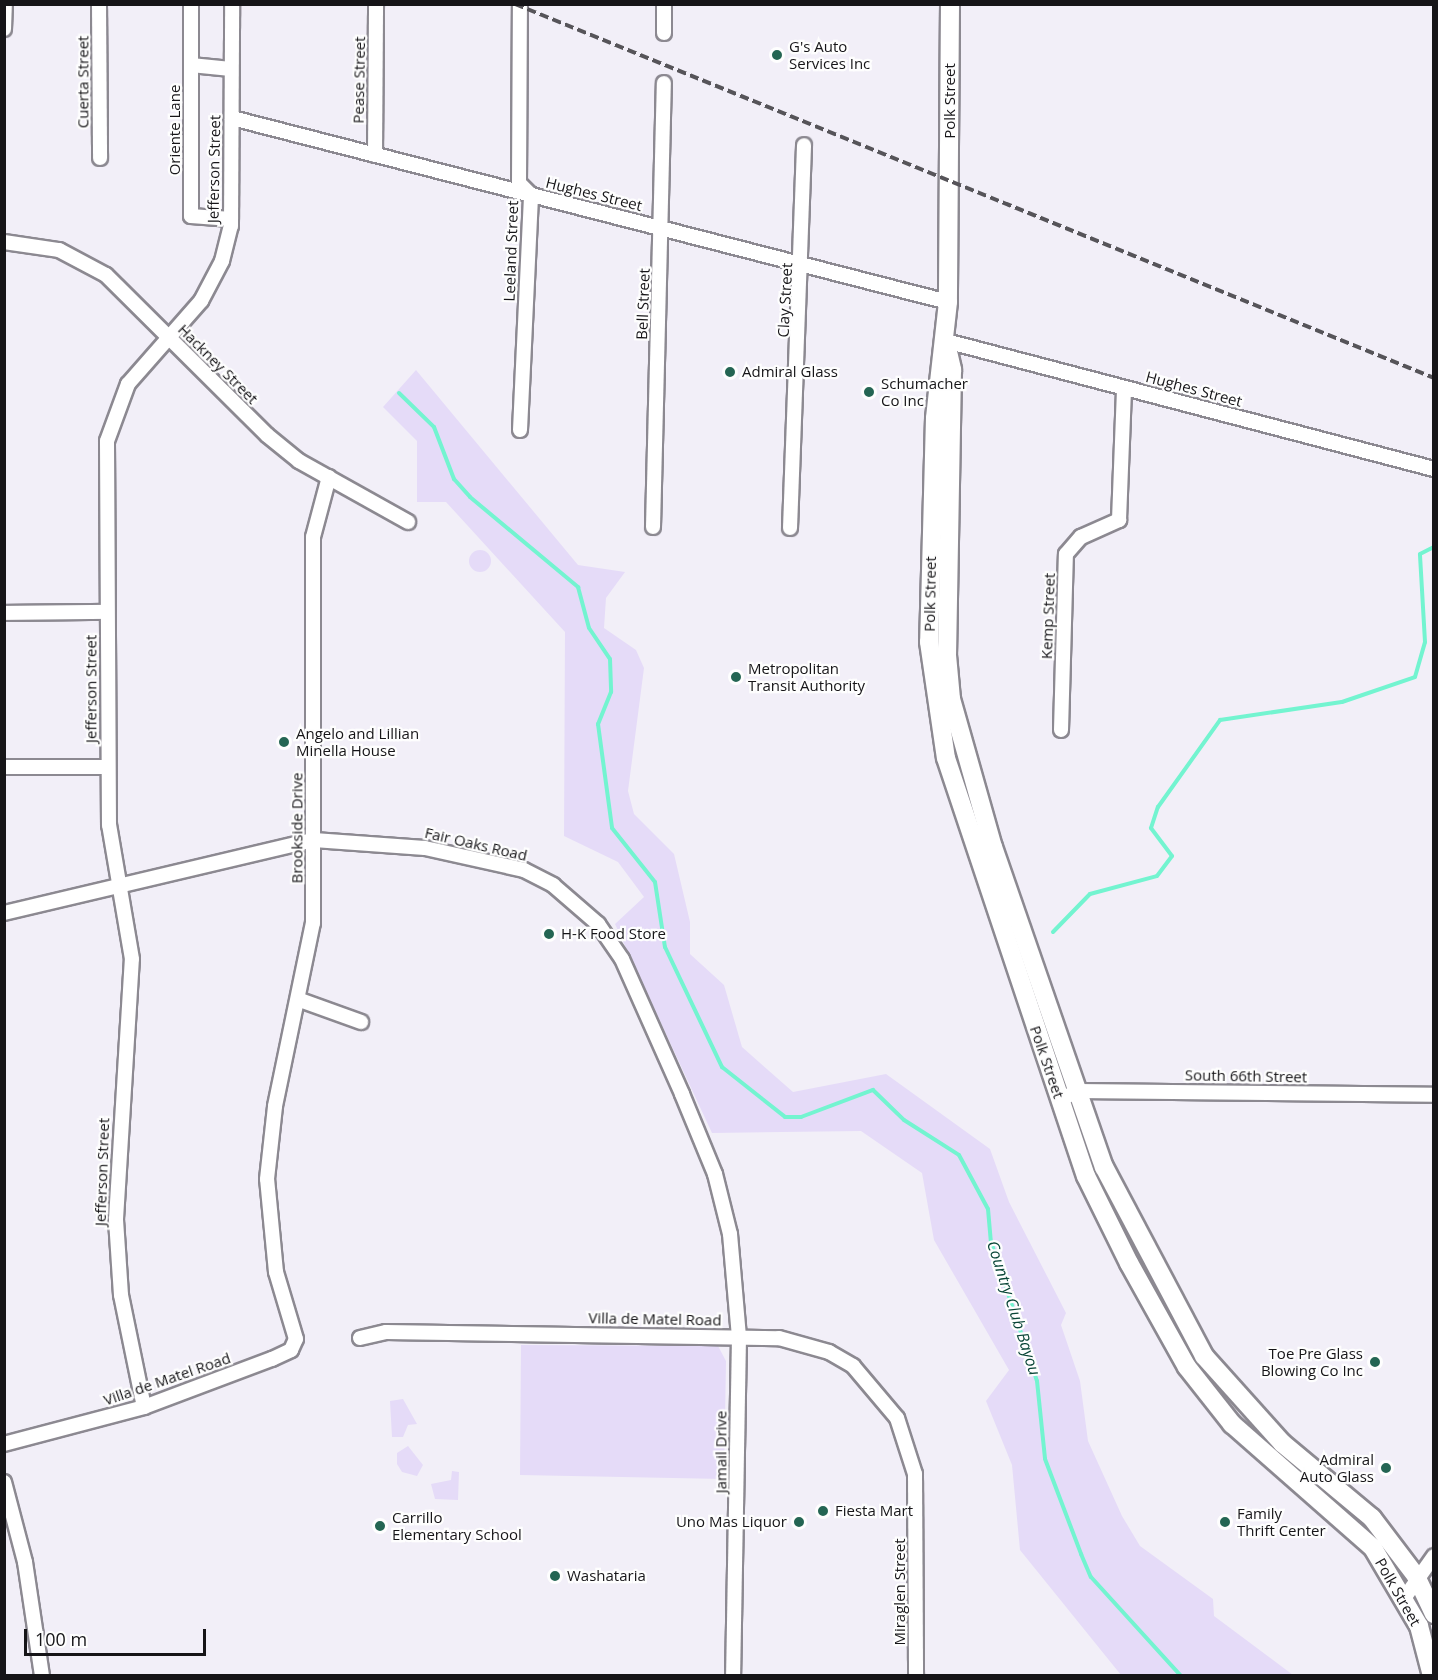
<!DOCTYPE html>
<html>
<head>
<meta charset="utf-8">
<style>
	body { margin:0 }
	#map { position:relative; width:1438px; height:1680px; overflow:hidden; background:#f2eff8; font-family:"Open Sans",sans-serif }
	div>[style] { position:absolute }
	.green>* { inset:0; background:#e5dbf8 }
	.round { border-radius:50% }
	.stream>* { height:4px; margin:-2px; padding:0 2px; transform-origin:2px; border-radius:2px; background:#73f4d0 }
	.roads { filter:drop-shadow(2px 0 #8c8991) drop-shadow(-2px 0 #8c8991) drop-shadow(0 2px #8c8991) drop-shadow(0 -2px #8c8991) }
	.minor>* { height:14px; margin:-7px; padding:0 7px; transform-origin:7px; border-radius:7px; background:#fff }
	.major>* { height:18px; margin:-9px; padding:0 9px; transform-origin:9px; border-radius:9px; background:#fff }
	.rail>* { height:4px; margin-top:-2px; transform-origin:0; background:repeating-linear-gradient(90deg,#565459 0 9px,transparent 0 13.5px) }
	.dots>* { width:16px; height:16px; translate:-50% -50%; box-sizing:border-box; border:3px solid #fefefe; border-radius:50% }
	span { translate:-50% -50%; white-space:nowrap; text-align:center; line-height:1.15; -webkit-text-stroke:4.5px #fefefe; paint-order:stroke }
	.poi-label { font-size:15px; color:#161518 }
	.left { translate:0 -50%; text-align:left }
	.right { translate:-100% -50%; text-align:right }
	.street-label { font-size:15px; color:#161518 }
	.water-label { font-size:16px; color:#094537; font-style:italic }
	.frame { position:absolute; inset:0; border:6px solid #161518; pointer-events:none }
	.scale { position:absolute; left:24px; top:1629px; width:182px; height:27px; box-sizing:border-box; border:3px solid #161518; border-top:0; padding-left:8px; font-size:18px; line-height:21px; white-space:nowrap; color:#161518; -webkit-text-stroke:4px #fefefe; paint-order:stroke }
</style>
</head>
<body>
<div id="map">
	<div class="green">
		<div style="clip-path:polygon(416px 370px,578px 565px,625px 572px,606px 598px,604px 628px,636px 650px,644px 668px,628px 791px,634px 814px,674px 854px,690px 922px,690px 954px,724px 985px,742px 1047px,793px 1092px,886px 1074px,990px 1149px,1009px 1202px,1066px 1313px,1061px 1325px,1080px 1381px,1088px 1441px,1122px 1516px,1140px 1546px,1213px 1599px,1214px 1616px,1293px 1675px,1121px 1675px,1020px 1550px,1012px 1465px,986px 1401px,1009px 1370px,934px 1240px,922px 1173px,861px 1131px,712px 1133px,615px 924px,644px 897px,618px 862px,564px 836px,565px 632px,446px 502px,417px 502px,417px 441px,383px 407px)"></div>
		<div class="round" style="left:469px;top:550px;width:22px;height:22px"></div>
		<div style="clip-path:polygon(521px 1345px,718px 1346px,726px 1361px,724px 1479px,520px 1475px)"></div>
		<div style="clip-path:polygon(403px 1399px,417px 1424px,408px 1425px,403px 1437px,392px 1437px,390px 1401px)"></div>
		<div style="clip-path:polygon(408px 1446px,423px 1465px,417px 1476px,402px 1472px,397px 1464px,397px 1453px)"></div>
		<div style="clip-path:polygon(452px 1471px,459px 1472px,458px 1500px,435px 1499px,431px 1484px,451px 1480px)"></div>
	</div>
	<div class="stream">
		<div style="left:399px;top:393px;width:49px;rotate:44.2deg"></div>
		<div style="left:434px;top:427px;width:56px;rotate:69deg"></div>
		<div style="left:454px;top:479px;width:24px;rotate:48deg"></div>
		<div style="left:470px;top:497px;width:141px;rotate:39.8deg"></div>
		<div style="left:578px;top:587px;width:42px;rotate:75deg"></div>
		<div style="left:589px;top:628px;width:37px;rotate:56deg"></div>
		<div style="left:610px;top:659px;width:33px;rotate:88deg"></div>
		<div style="left:611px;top:692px;width:35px;rotate:112deg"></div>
		<div style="left:598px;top:724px;width:105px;rotate:82.3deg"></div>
		<div style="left:612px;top:828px;width:69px;rotate:51.5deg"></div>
		<div style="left:655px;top:882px;width:66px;rotate:81.3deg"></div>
		<div style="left:665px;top:947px;width:133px;rotate:64.6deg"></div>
		<div style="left:722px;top:1067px;width:80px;rotate:38.4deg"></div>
		<div style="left:785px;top:1117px;width:16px"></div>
		<div style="left:801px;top:1117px;width:77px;rotate:-20.6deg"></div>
		<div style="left:873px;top:1090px;width:43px;rotate:44.1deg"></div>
		<div style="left:904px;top:1120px;width:65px;rotate:32.5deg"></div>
		<div style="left:959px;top:1155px;width:61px;rotate:61.8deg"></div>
		<div style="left:988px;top:1209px;width:33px;rotate:85deg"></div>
		<div style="left:991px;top:1242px;width:146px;rotate:71.7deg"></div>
		<div style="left:1037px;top:1381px;width:78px;rotate:84.1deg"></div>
		<div style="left:1045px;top:1459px;width:102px;rotate:69.2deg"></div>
		<div style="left:1081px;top:1554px;width:25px;rotate:67deg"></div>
		<div style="left:1091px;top:1577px;width:134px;rotate:47.7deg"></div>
		<div style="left:1053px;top:932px;width:53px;rotate:-45.8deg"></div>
		<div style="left:1090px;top:894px;width:69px;rotate:-15deg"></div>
		<div style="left:1157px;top:876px;width:25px;rotate:-53deg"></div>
		<div style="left:1172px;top:856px;width:35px;rotate:-127deg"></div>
		<div style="left:1151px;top:828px;width:22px;rotate:-72deg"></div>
		<div style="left:1158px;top:807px;width:107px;rotate:-54.5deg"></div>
		<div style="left:1220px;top:720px;width:123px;rotate:-8.4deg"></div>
		<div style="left:1342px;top:702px;width:77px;rotate:-18.9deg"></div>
		<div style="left:1415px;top:677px;width:36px;rotate:-74deg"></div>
		<div style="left:1425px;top:642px;width:88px;rotate:-93.3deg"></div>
		<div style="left:1420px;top:554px;width:16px;rotate:-27deg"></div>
	</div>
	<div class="roads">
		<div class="minor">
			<div style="left:99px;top:4px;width:154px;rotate:89.6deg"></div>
			<div style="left:191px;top:4px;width:212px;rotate:90deg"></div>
			<div style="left:191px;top:216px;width:40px;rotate:4.3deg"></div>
			<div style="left:4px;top:29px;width:25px;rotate:-88deg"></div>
			<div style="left:664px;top:33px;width:29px;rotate:-90deg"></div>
			<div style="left:191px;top:65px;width:40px;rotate:5.7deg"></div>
			<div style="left:232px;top:118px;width:739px;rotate:14.41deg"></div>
			<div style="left:375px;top:155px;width:151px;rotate:-89.6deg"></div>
			<div style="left:4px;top:242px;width:56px;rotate:8.3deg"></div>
			<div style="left:59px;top:250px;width:53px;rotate:28deg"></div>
			<div style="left:106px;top:275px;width:227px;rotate:44.8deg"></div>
			<div style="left:267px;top:435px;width:41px;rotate:39.1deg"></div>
			<div style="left:299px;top:461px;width:125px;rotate:29.2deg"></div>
			<div style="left:946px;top:341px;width:505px;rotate:14.7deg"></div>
			<div style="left:520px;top:430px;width:235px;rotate:-87.3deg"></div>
			<div style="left:531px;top:195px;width:17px;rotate:-135deg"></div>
			<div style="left:519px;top:183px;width:179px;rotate:-89.7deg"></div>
			<div style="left:653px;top:527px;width:444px;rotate:-88.6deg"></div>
			<div style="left:790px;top:528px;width:383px;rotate:-87.9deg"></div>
			<div style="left:4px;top:613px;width:103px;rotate:-0.6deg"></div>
			<div style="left:1061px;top:730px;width:176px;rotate:-88.4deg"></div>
			<div style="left:1066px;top:554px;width:23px;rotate:-49deg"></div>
			<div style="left:1081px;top:537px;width:42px;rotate:-24.1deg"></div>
			<div style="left:1119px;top:520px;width:131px;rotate:-87.8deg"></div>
			<div style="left:4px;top:767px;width:104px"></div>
			<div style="left:4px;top:913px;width:318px;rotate:-13.3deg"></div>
			<div style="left:314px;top:840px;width:111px;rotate:4.1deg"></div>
			<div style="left:425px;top:848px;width:101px;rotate:12.5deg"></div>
			<div style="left:524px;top:870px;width:33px;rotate:27deg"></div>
			<div style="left:553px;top:885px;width:60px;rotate:40.9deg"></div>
			<div style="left:598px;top:924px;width:42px;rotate:55.6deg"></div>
			<div style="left:622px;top:959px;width:148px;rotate:66deg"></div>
			<div style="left:682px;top:1094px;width:87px;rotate:67.6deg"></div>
			<div style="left:715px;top:1174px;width:62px;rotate:76deg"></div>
			<div style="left:730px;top:1234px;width:103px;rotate:85deg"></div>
			<div style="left:739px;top:1337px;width:339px;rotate:91deg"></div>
			<div style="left:300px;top:1000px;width:65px;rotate:19.8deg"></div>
			<div style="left:1060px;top:1100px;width:19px;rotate:-28deg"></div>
			<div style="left:1077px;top:1091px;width:357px;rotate:0.6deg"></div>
			<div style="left:360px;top:1338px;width:27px;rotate:-13deg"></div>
			<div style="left:386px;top:1332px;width:393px;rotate:0.9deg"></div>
			<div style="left:779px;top:1338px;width:52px;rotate:15.6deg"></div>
			<div style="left:829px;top:1352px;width:28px;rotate:30deg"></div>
			<div style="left:853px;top:1366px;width:68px;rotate:49.8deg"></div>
			<div style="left:897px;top:1418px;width:59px;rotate:72.2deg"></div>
			<div style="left:915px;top:1474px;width:202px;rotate:89.7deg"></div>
			<div style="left:144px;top:1407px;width:114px;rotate:-101.6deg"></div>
			<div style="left:121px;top:1295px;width:76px;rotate:-93.8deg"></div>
			<div style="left:116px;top:1219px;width:260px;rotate:-86.5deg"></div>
			<div style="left:132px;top:959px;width:136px;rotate:-99.7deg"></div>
			<div style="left:109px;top:825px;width:384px;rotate:-90.3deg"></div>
			<div style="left:107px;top:441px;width:61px;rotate:-69.8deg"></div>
			<div style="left:128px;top:384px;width:111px;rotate:-48.7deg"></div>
			<div style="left:201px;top:301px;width:45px;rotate:-62.3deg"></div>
			<div style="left:222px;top:261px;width:36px;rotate:-76deg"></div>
			<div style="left:231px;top:226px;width:222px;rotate:-89.7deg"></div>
			<div style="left:4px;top:1444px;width:145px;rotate:-14.8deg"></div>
			<div style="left:144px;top:1407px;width:137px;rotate:-20.6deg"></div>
			<div style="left:272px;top:1359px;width:21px;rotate:-25deg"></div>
			<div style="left:291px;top:1350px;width:12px;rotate:-66deg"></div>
			<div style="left:296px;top:1339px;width:70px;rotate:-106.6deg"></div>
			<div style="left:276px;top:1272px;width:93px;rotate:-95.5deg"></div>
			<div style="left:267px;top:1179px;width:73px;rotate:-83.7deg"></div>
			<div style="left:275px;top:1106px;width:187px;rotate:-78.3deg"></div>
			<div style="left:313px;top:923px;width:386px;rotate:-90deg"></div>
			<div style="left:313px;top:537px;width:62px;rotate:-75.1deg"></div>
			<div style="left:4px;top:1482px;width:83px;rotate:75.3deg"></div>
			<div style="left:25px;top:1562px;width:115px;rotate:81.5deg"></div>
			<div style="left:1405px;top:1597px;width:50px;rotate:-54.7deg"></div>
		</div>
		<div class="major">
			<div style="left:950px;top:4px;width:298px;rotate:90.4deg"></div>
			<div style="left:948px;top:302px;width:117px;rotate:96.4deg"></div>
			<div style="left:935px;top:418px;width:224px;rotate:91.5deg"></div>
			<div style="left:929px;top:642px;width:117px;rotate:81.7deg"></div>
			<div style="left:946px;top:758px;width:441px;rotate:71.5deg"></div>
			<div style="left:1086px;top:1176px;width:97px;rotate:63.7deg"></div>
			<div style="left:1129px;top:1263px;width:119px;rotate:60.9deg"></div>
			<div style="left:1187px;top:1367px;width:73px;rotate:51.7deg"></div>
			<div style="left:1232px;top:1424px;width:188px;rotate:41.3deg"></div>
			<div style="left:1373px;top:1548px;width:91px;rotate:59.5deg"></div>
			<div style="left:1419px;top:1626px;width:52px;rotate:75.4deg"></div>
			<div style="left:946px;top:343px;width:28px;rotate:77deg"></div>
			<div style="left:952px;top:370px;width:285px;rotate:91deg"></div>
			<div style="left:947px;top:655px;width:44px;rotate:84.8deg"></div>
			<div style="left:951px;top:699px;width:154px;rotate:74.2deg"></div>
			<div style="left:993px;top:847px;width:339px;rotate:70.9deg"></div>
			<div style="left:1104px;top:1167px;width:214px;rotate:62.1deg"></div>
			<div style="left:1204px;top:1356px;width:117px;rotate:48.1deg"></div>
			<div style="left:1282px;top:1443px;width:117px;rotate:39.8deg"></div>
			<div style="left:1372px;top:1518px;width:73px;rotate:52.8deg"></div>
			<div style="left:1416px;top:1576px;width:42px;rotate:64.7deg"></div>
		</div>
	</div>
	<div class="rail">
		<div style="left:515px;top:4px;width:992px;rotate:22.14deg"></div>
	</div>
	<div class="dots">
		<div style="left:777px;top:55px;background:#246553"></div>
		<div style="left:730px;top:372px;background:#246553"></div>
		<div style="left:869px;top:392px;background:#246553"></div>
		<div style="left:736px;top:677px;background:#246553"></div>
		<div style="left:284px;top:742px;background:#246553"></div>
		<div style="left:549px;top:934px;background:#246553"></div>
		<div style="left:1375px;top:1362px;background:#246553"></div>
		<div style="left:1386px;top:1468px;background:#246553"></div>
		<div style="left:823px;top:1511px;background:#246553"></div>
		<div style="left:799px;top:1522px;background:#246553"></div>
		<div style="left:1225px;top:1522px;background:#246553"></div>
		<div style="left:380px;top:1526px;background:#246553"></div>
		<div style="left:555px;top:1576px;background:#246553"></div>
	</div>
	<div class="poi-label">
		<span class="left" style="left:789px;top:55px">G's Auto<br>Services Inc</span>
		<span class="left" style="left:742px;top:372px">Admiral Glass</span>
		<span class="left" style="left:881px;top:392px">Schumacher<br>Co Inc</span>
		<span class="left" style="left:748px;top:677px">Metropolitan<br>Transit Authority</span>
		<span class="left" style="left:296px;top:742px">Angelo and Lillian<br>Minella House</span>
		<span class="left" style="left:561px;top:934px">H-K Food Store</span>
		<span class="right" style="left:1363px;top:1362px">Toe Pre Glass<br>Blowing Co Inc</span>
		<span class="right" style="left:1374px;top:1468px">Admiral<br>Auto Glass</span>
		<span class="left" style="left:835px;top:1511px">Fiesta Mart</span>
		<span class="left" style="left:1237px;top:1522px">Family<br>Thrift Center</span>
		<span class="left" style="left:392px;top:1526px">Carrillo<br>Elementary School</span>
		<span class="right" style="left:787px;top:1522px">Uno Mas Liquor</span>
		<span class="left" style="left:567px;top:1576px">Washataria</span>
	</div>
	<div class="street-label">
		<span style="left:359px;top:80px;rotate:-89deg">Pease Street</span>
		<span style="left:83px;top:82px;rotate:-90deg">Cuerta Street</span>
		<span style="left:950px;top:101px;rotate:-90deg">Polk Street</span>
		<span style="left:175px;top:130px;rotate:-90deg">Oriente Lane</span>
		<span style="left:214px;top:169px;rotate:-89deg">Jefferson Street</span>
		<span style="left:594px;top:194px;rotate:14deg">Hughes Street</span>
		<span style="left:511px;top:251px;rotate:-88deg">Leeland Street</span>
		<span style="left:785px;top:300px;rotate:-87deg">Clay Street</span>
		<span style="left:643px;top:304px;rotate:-88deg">Bell Street</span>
		<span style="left:218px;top:364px;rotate:45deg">Hackney Street</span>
		<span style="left:1194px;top:389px;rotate:15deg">Hughes Street</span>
		<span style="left:930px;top:594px;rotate:-89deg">Polk Street</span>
		<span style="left:1048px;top:616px;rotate:-88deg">Kemp Street</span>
		<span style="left:91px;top:689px;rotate:-90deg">Jefferson Street</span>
		<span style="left:297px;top:828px;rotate:-90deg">Brookside Drive</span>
		<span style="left:476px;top:844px;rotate:13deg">Fair Oaks Road</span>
		<span style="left:1047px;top:1062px;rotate:71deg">Polk Street</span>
		<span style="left:1246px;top:1076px;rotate:1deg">South 66th Street</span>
		<span style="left:102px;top:1172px;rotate:-88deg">Jefferson Street</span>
		<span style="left:655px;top:1319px;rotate:1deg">Villa de Matel Road</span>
		<span style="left:167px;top:1379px;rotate:-19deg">Villa de Matel Road</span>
		<span style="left:721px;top:1452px;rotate:-90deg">Jamail Drive</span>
		<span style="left:900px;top:1592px;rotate:-90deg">Miraglen Street</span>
		<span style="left:1398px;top:1592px;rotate:60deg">Polk Street</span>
	</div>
	<div class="water-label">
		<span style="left:1014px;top:1308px;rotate:72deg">Country Club Bayou</span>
	</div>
	<div class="frame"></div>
	<div class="scale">100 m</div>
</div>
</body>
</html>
